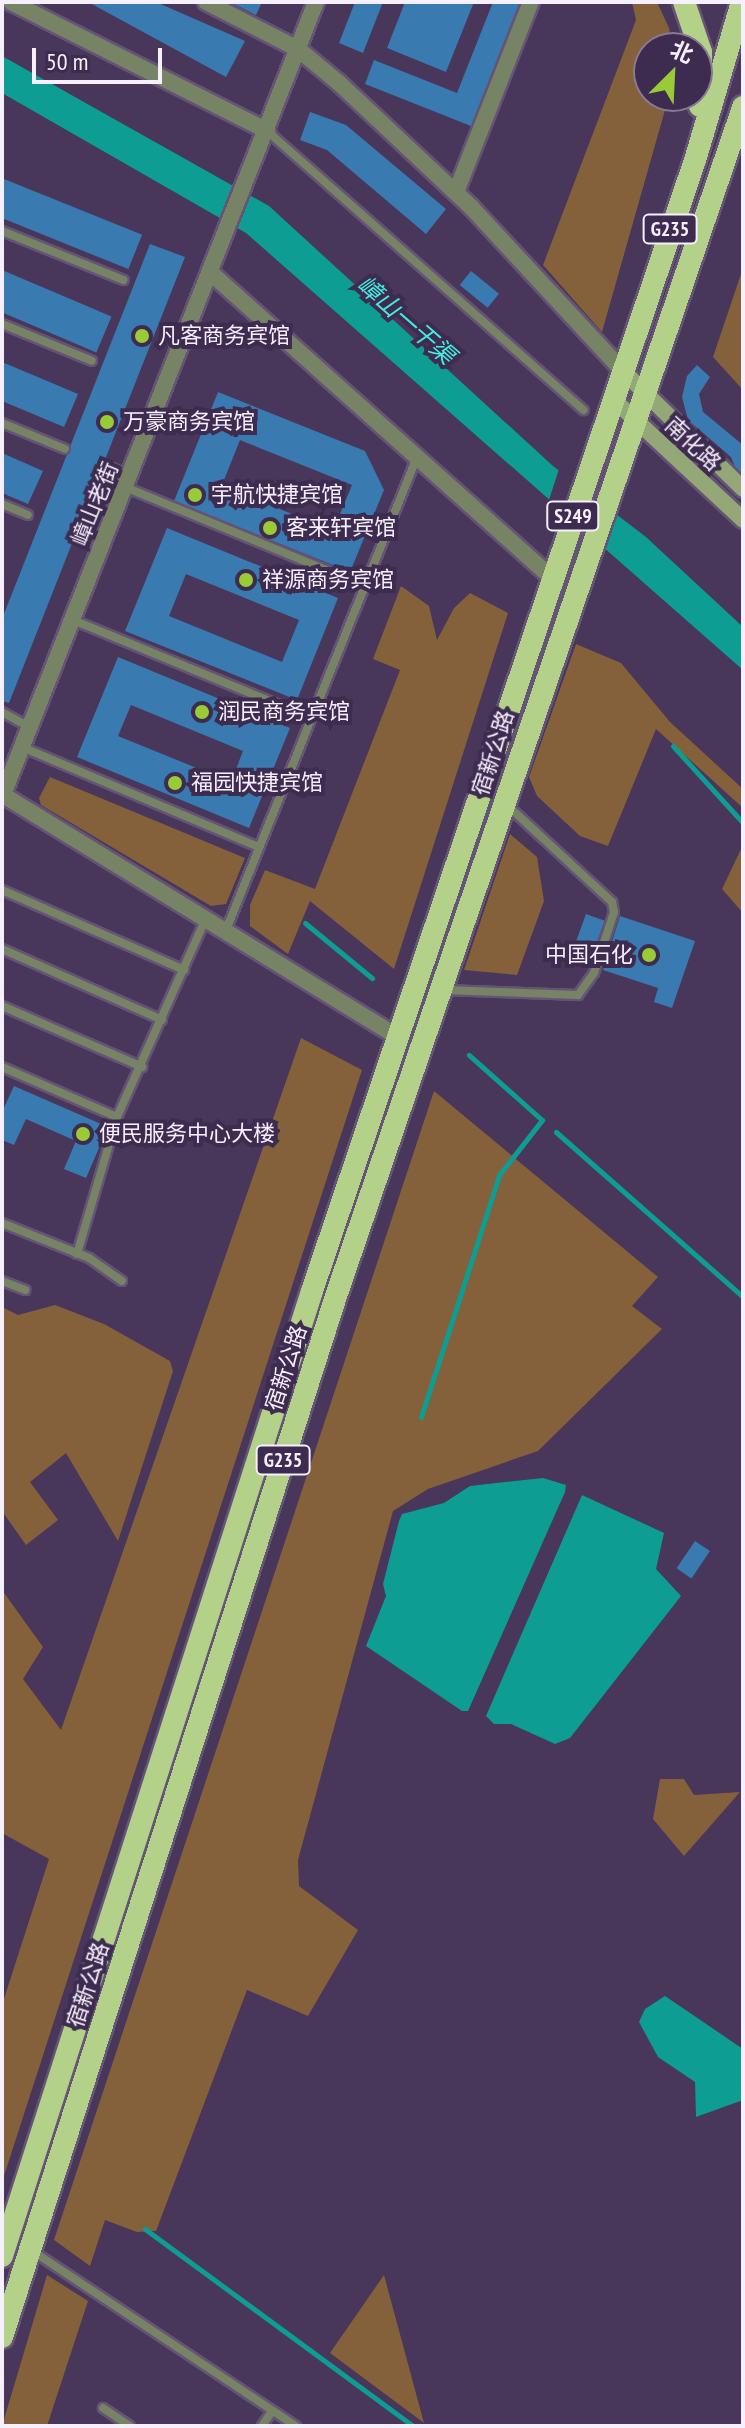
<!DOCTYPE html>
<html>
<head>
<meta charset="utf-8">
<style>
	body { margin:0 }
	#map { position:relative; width:745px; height:2428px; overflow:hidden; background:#49365b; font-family:"PT Sans Narrow","Noto Sans SC",sans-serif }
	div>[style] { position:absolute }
	.green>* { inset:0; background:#84603b }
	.water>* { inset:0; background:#0d9d93 }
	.pier>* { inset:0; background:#49365b }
	.stream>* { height:5px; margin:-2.5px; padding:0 2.5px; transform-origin:2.5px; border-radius:2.5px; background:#0d9d93 }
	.building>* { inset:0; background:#397ab0; transform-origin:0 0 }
	.roads { filter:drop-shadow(2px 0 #655475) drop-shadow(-2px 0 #655475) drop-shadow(0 2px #655475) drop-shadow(0 -2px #655475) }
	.service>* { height:8px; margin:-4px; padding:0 4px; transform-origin:4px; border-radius:4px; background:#768364 }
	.minor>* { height:16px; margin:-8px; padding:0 8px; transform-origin:8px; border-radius:8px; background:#768364 }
	.tertiary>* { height:16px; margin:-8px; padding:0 8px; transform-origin:8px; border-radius:8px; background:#768364 }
	.secondary>* { height:16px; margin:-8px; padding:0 8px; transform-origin:8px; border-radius:8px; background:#93a876 }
	.trunk>* { height:22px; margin:-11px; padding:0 11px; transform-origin:11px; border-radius:11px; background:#b4d18a }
	.dots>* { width:22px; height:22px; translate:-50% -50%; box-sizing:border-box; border:4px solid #3e2c50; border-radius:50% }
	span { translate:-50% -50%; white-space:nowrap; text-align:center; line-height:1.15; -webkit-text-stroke:8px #3e2c50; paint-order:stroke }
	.shield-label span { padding:2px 6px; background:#3e2c50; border:2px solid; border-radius:6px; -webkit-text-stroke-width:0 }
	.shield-label { font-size:20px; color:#f6effd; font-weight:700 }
	.poi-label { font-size:22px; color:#f6effd }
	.left { translate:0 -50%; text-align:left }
	.right { translate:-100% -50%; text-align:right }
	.street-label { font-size:22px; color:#f6effd }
	.water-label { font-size:24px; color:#41efe1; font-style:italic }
	.frame { position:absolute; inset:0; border:4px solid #f6effd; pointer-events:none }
	.north { position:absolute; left:633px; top:32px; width:80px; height:80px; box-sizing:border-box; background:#3e2c50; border:2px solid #887a95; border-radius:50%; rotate:24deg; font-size:22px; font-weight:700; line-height:32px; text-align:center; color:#f6effd }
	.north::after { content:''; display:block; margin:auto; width:28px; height:36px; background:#99cb36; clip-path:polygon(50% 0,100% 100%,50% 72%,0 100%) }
	.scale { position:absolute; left:32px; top:48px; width:130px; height:36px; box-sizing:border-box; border:4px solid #f6effd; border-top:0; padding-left:10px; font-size:24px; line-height:28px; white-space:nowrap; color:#f6effd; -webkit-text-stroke:6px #3e2c50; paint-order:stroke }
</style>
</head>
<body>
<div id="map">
	<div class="green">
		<div style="clip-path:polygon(632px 2px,657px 2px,669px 28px,672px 48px,649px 48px,649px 96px,669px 96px,602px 332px,543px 265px,636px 20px)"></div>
		<div style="clip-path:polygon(743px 268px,743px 390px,713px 357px)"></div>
		<div style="clip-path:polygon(401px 586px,429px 606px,437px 640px,454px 608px,470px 593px,508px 613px,394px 969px,310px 901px,288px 954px,250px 926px,250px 905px,265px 870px,315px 889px,400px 670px,373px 659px)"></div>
		<div style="clip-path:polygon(576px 644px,621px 663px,670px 722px,743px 789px,743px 808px,656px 729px,608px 846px,580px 836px,537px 796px,529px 777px)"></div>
		<div style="clip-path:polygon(50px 777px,245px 858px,226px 904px,211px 906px,41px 805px,39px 798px)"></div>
		<div style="clip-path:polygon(510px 834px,537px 857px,544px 901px,517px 975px,464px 970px)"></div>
		<div style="clip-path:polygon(743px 845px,743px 913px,722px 889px)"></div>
		<div style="clip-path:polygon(301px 1038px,362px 1070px,2px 2182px,2px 2005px,49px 1859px,2px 1833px,2px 1590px,43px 1647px,23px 1679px,61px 1730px)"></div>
		<div style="clip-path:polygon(434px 1091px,658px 1277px,632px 1306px,662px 1329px,538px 1451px,428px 1489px,393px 1511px,298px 1860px,299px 1886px,358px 1930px,308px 2016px,247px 1990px,156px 2231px,137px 2232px,105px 2220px,90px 2266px,54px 2240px)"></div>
		<div style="clip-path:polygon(55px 1305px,104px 1324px,170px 1361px,173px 1371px,118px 1541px,66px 1453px,30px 1482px,58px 1520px,26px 1545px,2px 1511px,2px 1307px,18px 1315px)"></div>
		<div style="clip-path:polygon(660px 1779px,684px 1779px,694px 1795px,740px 1792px,684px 1856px,653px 1819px)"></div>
		<div style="clip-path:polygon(47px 2275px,88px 2301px,47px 2426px,2px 2426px)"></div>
		<div style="clip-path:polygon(384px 2275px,424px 2423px,330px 2353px)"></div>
	</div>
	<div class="water">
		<div style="clip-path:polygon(2px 56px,269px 206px,553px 466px,646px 537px,743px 627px,743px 670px,246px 233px,2px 93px)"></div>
		<div style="clip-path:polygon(543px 1478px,566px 1485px,565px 1492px,468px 1711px,462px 1711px,366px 1646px,386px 1596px,383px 1584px,399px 1521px,402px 1514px,444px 1503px,470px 1486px)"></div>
		<div style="clip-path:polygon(582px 1495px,664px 1533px,656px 1569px,681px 1596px,570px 1738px,555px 1744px,511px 1724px,494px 1724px,486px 1716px)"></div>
		<div style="clip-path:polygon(665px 1996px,743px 2049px,743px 2100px,696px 2117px,695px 2082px,658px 2057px,639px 2022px,645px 2009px)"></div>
	</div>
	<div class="pier">
		<div style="clip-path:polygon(560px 466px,617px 509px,603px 551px,548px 503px)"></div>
	</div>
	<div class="stream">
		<div style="left:673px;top:746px;width:104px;rotate:47.7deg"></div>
		<div style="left:305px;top:923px;width:87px;rotate:39.4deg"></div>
		<div style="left:556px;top:1132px;width:249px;rotate:41.4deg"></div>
		<div style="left:421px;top:1417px;width:254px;rotate:-72.1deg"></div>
		<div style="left:499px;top:1175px;width:70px;rotate:-52deg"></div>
		<div style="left:542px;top:1120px;width:98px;rotate:-138.3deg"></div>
		<div style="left:145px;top:2229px;width:333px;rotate:36.3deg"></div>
	</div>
	<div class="building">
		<div style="clip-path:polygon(88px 2px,156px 2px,245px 41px,226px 77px)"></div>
		<div style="clip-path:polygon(230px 2px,262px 2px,256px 15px)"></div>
		<div style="clip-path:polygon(355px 2px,383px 2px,363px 53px,339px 43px)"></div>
		<div style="clip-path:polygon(405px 2px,474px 2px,446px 72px,387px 48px)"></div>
		<div style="clip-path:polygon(493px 2px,520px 2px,471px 126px,365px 84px,374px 60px,457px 93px)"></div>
		<div style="clip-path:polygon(310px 112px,346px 125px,446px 209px,426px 234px,327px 150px,300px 140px)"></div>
		<div style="left:4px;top:179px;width:149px;height:37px;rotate:22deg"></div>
		<div style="clip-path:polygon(150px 244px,185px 257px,9px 703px,2px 701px,2px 619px)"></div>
		<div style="left:2px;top:270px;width:119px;height:39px;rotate:23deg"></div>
		<div style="left:471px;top:271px;width:36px;height:18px;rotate:39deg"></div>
		<div style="clip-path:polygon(2px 362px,78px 394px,64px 427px,2px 401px)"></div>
		<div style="clip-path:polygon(697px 365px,710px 377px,699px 394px,703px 412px,743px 445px,743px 487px,731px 457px,688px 420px,682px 397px,687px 376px)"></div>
		<div style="clip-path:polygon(evenodd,218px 392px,365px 451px,384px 490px,350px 572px,174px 501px,218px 392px,240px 440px,352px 485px,333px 531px,222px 485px,240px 440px)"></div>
		<div style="clip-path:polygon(2px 453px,43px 471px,28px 504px,2px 493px)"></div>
		<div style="clip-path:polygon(evenodd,167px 528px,338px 598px,297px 700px,125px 631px,167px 528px,186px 574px,299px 620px,282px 662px,169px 616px,186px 574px)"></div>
		<div style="clip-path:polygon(evenodd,118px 657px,290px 728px,249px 828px,77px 757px,118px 657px,131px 705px,243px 751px,231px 782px,118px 736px,131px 705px)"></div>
		<div style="left:586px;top:914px;width:20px;height:38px;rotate:20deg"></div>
		<div style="clip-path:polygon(620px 916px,695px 941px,672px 1008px,654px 1002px,658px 988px,603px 970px)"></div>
		<div style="clip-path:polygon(14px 1086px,108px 1127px,86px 1178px,64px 1169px,76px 1141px,26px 1119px,14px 1145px,2px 1140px,2px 1112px)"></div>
		<div style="left:695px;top:1541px;width:18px;height:33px;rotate:34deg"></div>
	</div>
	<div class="roads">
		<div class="service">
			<div style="left:267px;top:131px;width:422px;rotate:41.4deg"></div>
			<div style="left:2px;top:231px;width:131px;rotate:22deg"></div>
			<div style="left:2px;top:324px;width:97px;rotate:22.3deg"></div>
			<div style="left:2px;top:423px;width:68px;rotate:22.4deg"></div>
			<div style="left:112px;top:468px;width:20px;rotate:24deg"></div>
			<div style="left:125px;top:487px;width:260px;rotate:22.4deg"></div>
			<div style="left:2px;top:504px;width:28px;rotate:23deg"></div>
			<div style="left:73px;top:620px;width:257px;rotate:22.4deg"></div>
			<div style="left:2px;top:712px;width:31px;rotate:29deg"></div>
			<div style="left:22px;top:747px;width:257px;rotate:22.9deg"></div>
			<div style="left:2px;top:890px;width:199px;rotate:23.7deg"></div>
			<div style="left:226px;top:930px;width:510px;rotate:-68.01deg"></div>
			<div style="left:2px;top:949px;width:175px;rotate:23.9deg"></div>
			<div style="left:445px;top:990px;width:133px;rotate:2.2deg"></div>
			<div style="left:578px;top:995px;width:27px;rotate:-54deg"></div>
			<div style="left:594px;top:973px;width:64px;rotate:-71.8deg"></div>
			<div style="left:614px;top:912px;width:10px;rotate:-101deg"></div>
			<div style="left:612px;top:902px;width:143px;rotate:-137.3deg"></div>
			<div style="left:2px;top:1006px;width:153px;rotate:23.5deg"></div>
			<div style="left:2px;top:1067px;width:125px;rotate:23.5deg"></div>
			<div style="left:2px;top:1223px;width:94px;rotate:21.9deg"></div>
			<div style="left:89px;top:1258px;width:40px;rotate:34.9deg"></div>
			<div style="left:77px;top:1254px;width:143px;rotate:-73.7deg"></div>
			<div style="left:117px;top:1117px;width:218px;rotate:-65.9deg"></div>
			<div style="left:2px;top:1281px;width:25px;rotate:21deg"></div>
			<div style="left:31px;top:2250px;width:318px;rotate:33.6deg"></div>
			<div style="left:103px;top:2408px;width:32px;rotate:34deg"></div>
			<div style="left:262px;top:2426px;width:18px;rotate:-56deg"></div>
		</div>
		<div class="minor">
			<div style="left:11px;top:2px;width:287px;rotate:26.7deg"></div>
			<div style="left:206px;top:2px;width:103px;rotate:27.1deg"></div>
			<div style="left:298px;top:49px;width:53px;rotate:39.7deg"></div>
			<div style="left:339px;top:83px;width:181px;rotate:43.2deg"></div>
			<div style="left:471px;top:207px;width:222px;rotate:47.2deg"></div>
			<div style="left:456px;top:192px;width:204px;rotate:-68.5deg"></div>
			<div style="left:211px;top:273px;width:457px;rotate:41.8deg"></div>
			<div style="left:3px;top:795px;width:462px;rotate:31.5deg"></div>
		</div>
		<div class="tertiary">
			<div style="left:2px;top:797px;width:855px;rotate:-68.45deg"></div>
		</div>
		<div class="secondary">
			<div style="left:622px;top:370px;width:170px;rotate:44.5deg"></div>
			<div style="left:613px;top:399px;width:178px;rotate:42.9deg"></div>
		</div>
		<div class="trunk">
			<div style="left:684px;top:2px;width:53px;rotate:71.2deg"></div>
			<div style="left:701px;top:52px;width:54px;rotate:91.1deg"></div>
			<div style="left:2px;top:2256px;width:1014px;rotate:-72.19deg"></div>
			<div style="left:312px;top:1291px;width:1197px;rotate:-71.29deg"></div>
			<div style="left:696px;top:157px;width:162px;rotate:-73.5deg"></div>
			<div style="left:2px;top:2337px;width:1090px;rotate:-72.21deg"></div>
			<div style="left:335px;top:1299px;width:1260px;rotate:-71.1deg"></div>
		</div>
	</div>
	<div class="dots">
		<div style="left:142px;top:336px;background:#99cb36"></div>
		<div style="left:107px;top:422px;background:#99cb36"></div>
		<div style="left:195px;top:495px;background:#99cb36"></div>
		<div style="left:270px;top:528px;background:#99cb36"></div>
		<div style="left:246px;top:580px;background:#99cb36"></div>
		<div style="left:202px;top:712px;background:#99cb36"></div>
		<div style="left:175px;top:783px;background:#99cb36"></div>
		<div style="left:649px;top:955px;background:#99cb36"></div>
		<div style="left:83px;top:1134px;background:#99cb36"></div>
	</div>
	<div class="shield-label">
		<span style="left:670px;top:229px">G235</span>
		<span style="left:573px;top:516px">S249</span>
		<span style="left:283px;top:1460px">G235</span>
	</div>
	<div class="poi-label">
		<span class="left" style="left:158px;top:336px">凡客商务宾馆</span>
		<span class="left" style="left:123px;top:422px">万豪商务宾馆</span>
		<span class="left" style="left:211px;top:495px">宇航快捷宾馆</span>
		<span class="left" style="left:286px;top:528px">客来轩宾馆</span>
		<span class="left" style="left:262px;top:580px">祥源商务宾馆</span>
		<span class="left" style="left:218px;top:712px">润民商务宾馆</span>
		<span class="left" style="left:191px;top:783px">福园快捷宾馆</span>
		<span class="right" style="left:633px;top:955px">中国石化</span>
		<span class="left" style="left:99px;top:1134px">便民服务中心大楼</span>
	</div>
	<div class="street-label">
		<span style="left:693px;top:444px;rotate:43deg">南化路</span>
		<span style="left:95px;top:504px;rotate:-68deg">嶂山老街</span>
		<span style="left:493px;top:753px;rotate:-72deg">宿新公路</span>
		<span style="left:286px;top:1368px;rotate:-72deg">宿新公路</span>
		<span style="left:88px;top:1985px;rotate:-72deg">宿新公路</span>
	</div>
	<div class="water-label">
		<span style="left:406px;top:320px;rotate:41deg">嶂山一干渠</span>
	</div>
	<div class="frame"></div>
	<div class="north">北</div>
	<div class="scale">50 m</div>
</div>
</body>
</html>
